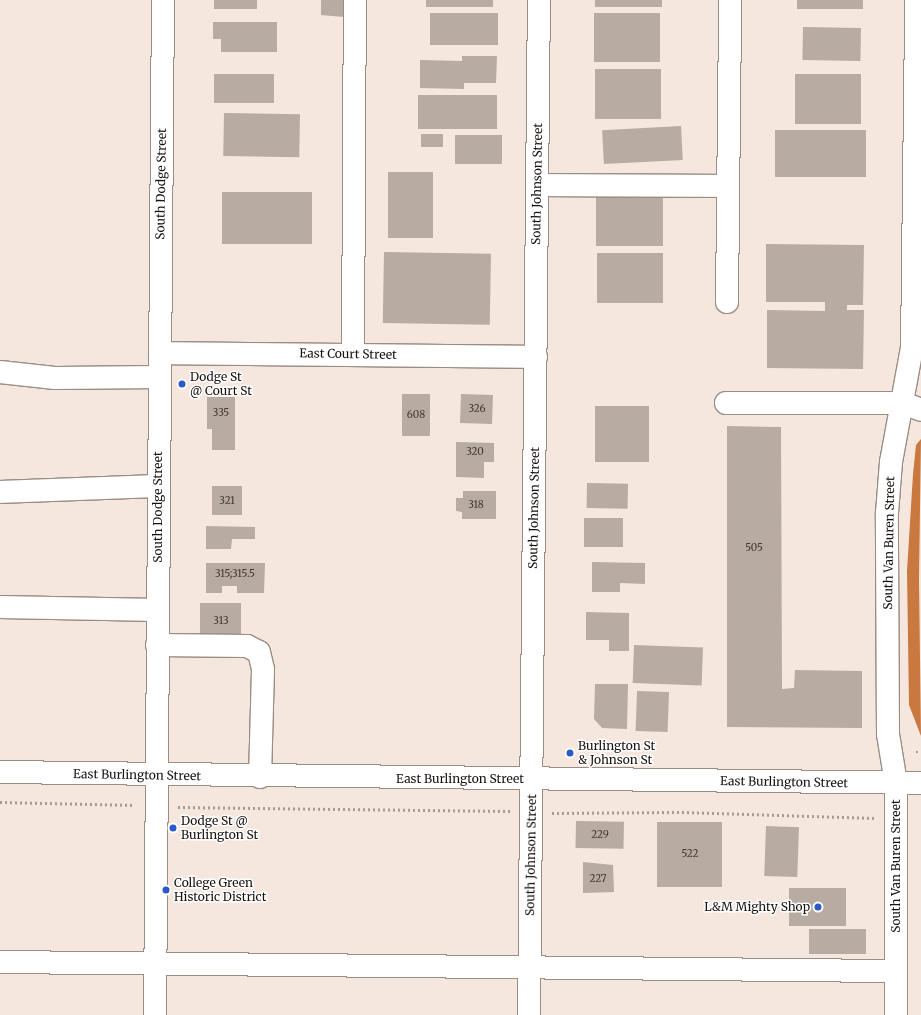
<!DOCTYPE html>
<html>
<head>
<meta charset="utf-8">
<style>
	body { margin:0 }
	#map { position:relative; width:921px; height:1015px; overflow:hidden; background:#f5e7de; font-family:Merriweather,serif }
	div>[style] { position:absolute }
	.water>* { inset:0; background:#c9793f }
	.building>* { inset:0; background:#b8aba2; transform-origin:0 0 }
	.path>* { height:2.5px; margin-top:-1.25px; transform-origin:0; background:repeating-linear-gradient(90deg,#a69b94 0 2px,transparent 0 5px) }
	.roads { filter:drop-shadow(1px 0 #9a8d84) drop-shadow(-1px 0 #9a8d84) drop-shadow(0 1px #9a8d84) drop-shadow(0 -1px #9a8d84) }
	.minor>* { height:22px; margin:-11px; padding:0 11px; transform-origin:11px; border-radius:11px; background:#fff }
	.major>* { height:22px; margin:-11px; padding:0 11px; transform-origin:11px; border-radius:11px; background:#fff }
	.dots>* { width:11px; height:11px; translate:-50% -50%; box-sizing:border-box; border:2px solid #fff; border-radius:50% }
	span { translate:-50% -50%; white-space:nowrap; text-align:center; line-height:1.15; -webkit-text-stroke:3px #fff; paint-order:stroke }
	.number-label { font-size:10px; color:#403934 }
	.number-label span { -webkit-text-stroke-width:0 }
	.street-label { font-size:12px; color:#181310 }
	.poi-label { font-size:12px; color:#181310 }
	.left { translate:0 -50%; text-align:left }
	.right { translate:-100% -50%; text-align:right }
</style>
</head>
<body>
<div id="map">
	<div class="water">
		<div style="clip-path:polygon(921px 439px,919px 579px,921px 736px,909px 705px,907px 571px,913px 474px,916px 445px)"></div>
	</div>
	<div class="building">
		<div style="left:214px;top:0;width:43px;height:9px"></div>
		<div style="clip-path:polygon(321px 0,345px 0,344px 17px,321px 15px)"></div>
		<div style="left:426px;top:0;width:67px;height:7px"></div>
		<div style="left:595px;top:0;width:67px;height:7px"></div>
		<div style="left:797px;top:0;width:66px;height:9px"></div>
		<div style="left:430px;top:13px;width:68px;height:32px"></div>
		<div style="left:594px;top:13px;width:66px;height:49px"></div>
		<div style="clip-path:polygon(213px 22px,277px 22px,277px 52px,221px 52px,221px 39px,213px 39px)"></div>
		<div style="left:803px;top:27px;width:58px;height:33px;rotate:1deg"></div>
		<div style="clip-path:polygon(462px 56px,497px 56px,496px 83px,464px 83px,464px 89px,420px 88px,420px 60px,462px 61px)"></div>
		<div style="left:595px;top:69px;width:66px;height:50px"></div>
		<div style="left:214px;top:74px;width:60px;height:29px"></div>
		<div style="left:795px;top:74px;width:66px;height:50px"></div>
		<div style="left:418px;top:95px;width:79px;height:34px"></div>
		<div style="left:224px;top:113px;width:76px;height:43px;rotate:1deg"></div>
		<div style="left:681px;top:126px;width:34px;height:79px;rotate:87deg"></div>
		<div style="left:775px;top:130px;width:91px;height:47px"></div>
		<div style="left:421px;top:134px;width:22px;height:13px"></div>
		<div style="left:455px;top:135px;width:47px;height:29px"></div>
		<div style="left:388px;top:172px;width:45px;height:66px"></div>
		<div style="left:222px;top:192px;width:90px;height:52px"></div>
		<div style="left:596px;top:196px;width:67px;height:50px"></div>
		<div style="clip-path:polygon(766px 244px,864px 245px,863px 305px,847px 305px,847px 310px,864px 310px,863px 369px,767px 368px,767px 310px,825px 311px,825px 302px,766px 302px)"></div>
		<div style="left:384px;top:252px;width:107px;height:71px;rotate:1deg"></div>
		<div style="left:597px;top:253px;width:66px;height:50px"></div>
		<div style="left:430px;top:394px;width:42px;height:28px;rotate:90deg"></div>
		<div style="left:461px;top:394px;width:32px;height:29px;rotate:2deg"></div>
		<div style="clip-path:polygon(207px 397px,235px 397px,235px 450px,212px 450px,212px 429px,207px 429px)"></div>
		<div style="left:595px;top:406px;width:54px;height:56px"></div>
		<div style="clip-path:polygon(727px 426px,781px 427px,782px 689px,794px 688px,795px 670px,862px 671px,862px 728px,727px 727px)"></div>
		<div style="clip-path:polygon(456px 442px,494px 443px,494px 462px,484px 462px,484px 478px,456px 477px)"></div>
		<div style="left:587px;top:483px;width:41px;height:25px;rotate:1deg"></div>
		<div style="left:212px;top:486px;width:30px;height:29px"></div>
		<div style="clip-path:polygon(463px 491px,496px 491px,496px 519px,462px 519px,462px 512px,456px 511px,456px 498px,463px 498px)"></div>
		<div style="left:584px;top:518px;width:39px;height:29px"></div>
		<div style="clip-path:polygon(206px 526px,255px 527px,255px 539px,232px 539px,231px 549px,206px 549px)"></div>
		<div style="clip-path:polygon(592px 562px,645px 563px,645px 584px,620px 583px,620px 592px,592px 592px)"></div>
		<div style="clip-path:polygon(206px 563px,265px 563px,264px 593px,237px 593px,237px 586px,222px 586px,222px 593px,206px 593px)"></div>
		<div style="left:200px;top:603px;width:41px;height:35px"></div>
		<div style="clip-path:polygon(586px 612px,629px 613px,629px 651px,609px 651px,609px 640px,586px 640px)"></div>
		<div style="left:634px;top:645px;width:69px;height:38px;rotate:2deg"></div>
		<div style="clip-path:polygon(595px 684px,628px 684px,627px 729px,602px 728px,594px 719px)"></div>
		<div style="left:637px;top:691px;width:32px;height:40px;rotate:2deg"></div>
		<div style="left:576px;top:821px;width:48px;height:27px;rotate:1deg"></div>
		<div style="left:657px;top:822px;width:65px;height:65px"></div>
		<div style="left:766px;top:826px;width:33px;height:50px;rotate:2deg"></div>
		<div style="clip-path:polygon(583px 862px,613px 865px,614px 892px,583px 893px)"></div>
		<div style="left:789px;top:888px;width:57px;height:38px"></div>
		<div style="left:866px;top:929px;width:25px;height:57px;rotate:90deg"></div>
	</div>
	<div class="path">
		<div style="left:916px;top:752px;width:5px"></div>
		<div style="left:0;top:802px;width:135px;rotate:1.3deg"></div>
		<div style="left:178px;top:807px;width:333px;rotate:0.7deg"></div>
		<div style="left:552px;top:813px;width:130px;rotate:-0.4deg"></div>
		<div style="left:682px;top:812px;width:193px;rotate:1.8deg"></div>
	</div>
	<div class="roads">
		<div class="minor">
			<div style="left:537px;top:185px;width:191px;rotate:0.3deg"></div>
			<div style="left:727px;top:302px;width:302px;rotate:-89.4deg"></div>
			<div style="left:160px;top:353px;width:376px;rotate:0.6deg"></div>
			<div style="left:353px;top:355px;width:355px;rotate:-89.7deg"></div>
			<div style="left:0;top:372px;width:55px;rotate:6.2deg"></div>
			<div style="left:55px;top:378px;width:105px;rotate:-0.5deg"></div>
			<div style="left:726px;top:403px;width:177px"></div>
			<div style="left:903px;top:403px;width:19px;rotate:21deg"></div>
			<div style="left:0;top:492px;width:159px;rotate:-2.2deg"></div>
			<div style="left:0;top:607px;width:158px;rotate:1.1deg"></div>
			<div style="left:157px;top:645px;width:90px;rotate:0.6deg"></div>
			<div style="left:247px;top:646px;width:13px;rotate:27deg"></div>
			<div style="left:259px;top:652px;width:18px;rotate:77deg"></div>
			<div style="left:263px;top:670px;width:107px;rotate:91.6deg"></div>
			<div style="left:0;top:962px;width:896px;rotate:0.58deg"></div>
			<div style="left:529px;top:1015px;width:1015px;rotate:-89.44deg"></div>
			<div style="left:896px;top:1015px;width:232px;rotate:-90deg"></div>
			<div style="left:896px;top:783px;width:50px;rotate:-99.3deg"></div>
			<div style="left:888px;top:734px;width:221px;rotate:-90.3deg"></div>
			<div style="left:887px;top:513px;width:51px;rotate:-85.5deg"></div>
			<div style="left:891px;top:462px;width:116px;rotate:-79.6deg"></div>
			<div style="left:912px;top:348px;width:348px;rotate:-89.3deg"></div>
		</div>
		<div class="major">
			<div style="left:0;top:772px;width:921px;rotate:0.68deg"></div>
			<div style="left:155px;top:1015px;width:1015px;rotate:-89.55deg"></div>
		</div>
	</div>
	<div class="dots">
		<div style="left:182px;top:384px;background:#2c59c8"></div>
		<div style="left:570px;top:753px;background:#2c59c8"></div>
		<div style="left:173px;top:828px;background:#2c59c8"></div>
		<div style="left:166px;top:890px;background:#2c59c8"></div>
		<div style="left:818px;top:907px;background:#2c59c8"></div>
	</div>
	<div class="number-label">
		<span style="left:477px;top:409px">326</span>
		<span style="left:221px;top:413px">335</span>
		<span style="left:416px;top:415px">608</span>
		<span style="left:475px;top:452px">320</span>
		<span style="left:227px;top:501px">321</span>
		<span style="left:476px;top:505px">318</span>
		<span style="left:754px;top:548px">505</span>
		<span style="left:235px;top:574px">315;315.5</span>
		<span style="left:221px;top:621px">313</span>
		<span style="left:600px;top:835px">229</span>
		<span style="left:690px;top:854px">522</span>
		<span style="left:598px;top:879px">227</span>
	</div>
	<div class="street-label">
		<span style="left:161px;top:184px;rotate:-89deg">South Dodge Street</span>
		<span style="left:537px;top:184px;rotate:-89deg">South Johnson Street</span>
		<span style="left:348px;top:354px;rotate:1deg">East Court Street</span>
		<span style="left:158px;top:507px;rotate:-90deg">South Dodge Street</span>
		<span style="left:534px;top:508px;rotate:-89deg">South Johnson Street</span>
		<span style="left:889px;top:543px;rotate:-89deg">South Van Buren Street</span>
		<span style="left:137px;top:775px;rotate:1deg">East Burlington Street</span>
		<span style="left:460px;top:779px">East Burlington Street</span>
		<span style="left:784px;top:782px;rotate:1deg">East Burlington Street</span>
		<span style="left:531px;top:855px;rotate:-89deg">South Johnson Street</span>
		<span style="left:896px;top:866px;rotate:-90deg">South Van Buren Street</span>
	</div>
	<div class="poi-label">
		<span class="left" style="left:190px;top:384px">Dodge St<br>@ Court St</span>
		<span class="left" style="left:578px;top:753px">Burlington St<br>&amp; Johnson St</span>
		<span class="left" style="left:181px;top:828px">Dodge St @<br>Burlington St</span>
		<span class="left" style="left:174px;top:890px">College Green<br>Historic District</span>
		<span class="right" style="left:810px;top:907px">L&amp;M Mighty Shop</span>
	</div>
</div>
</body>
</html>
